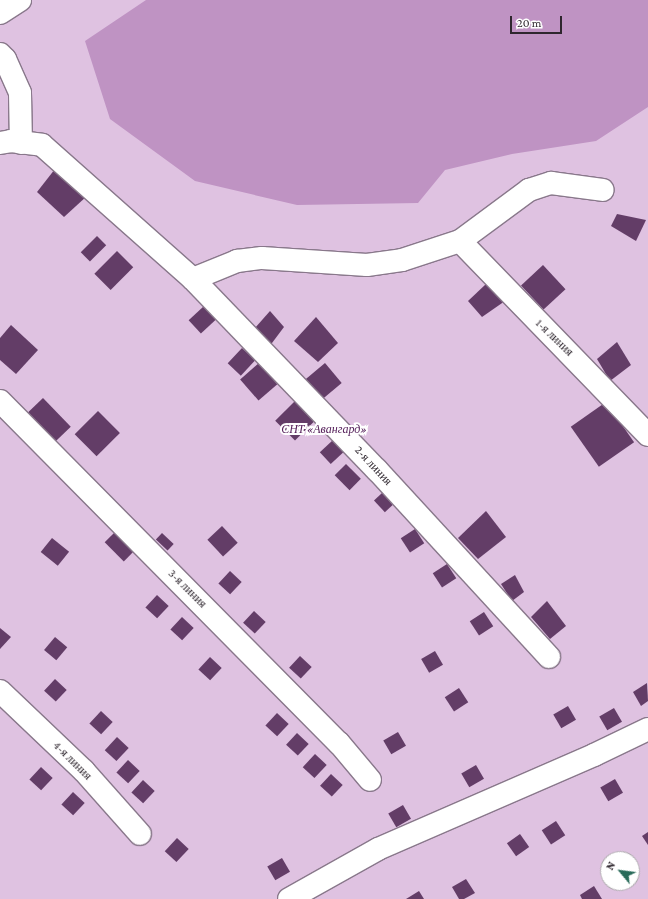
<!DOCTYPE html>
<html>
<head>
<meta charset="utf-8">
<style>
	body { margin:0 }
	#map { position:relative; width:648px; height:899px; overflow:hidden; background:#f3dff5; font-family:"Crimson Pro",serif }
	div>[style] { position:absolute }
	.green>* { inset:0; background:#dfc2e1 }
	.water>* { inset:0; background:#bf93c3 }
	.building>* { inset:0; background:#633d67; transform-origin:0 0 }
	.roads { filter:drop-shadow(1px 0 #89788b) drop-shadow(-1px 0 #89788b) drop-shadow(0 1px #89788b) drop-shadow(0 -1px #89788b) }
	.minor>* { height:22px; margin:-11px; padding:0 11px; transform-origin:11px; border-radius:11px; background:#fff }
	span { translate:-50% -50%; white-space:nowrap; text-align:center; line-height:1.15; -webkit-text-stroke:4px #fff; paint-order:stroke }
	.street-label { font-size:12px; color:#2e262e }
	.park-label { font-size:12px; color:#56215b; font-style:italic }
	.north { position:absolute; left:600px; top:851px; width:40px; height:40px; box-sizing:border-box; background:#fff; border:1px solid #aba8ab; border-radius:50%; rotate:299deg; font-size:11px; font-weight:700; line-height:16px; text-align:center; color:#2e262e }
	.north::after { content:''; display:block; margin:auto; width:14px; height:18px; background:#286a59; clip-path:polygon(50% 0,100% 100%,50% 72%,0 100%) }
	.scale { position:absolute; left:510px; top:16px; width:52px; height:18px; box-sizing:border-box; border:2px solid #2e262e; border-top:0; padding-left:5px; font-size:12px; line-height:14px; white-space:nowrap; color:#2e262e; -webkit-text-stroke:3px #fff; paint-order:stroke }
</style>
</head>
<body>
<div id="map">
	<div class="green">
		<div style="clip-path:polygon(evenodd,0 0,648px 0,648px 899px,0 899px,0 0,608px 859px,632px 859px,632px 883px,608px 883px,608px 859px)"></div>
	</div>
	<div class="water">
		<div style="clip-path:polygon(146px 0,648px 0,648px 107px,596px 141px,512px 154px,445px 170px,418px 203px,297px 205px,195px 181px,110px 119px,85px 41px)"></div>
	</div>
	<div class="building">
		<div style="clip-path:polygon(55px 169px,87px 196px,64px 217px,37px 192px)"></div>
		<div style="clip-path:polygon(617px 214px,646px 220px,636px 241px,611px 226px)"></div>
		<div style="left:97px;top:236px;width:13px;height:23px;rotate:45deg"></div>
		<div style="left:117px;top:251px;width:23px;height:32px;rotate:45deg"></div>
		<div style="left:543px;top:265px;width:33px;height:30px;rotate:47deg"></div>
		<div style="clip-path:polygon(486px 284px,505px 301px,482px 317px,468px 301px)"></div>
		<div style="left:204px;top:306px;width:18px;height:21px;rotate:47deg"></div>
		<div style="clip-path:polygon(270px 311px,284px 327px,269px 347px,255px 328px)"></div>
		<div style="clip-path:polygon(316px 317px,338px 343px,318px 362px,294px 341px)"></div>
		<div style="clip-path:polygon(11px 325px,38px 350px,16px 374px,0 360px,0 338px)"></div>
		<div style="clip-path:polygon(617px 342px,631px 365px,610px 381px,597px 359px)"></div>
		<div style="left:242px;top:348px;width:18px;height:21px;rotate:43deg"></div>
		<div style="left:259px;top:363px;width:28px;height:25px;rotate:49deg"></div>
		<div style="left:325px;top:363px;width:26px;height:30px;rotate:50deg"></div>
		<div style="left:43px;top:398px;width:40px;height:21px;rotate:46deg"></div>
		<div style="left:295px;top:401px;width:28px;height:28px;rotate:45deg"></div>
		<div style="left:606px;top:402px;width:49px;height:43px;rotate:55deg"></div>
		<div style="left:98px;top:411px;width:31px;height:33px;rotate:45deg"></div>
		<div style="left:333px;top:440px;width:16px;height:18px;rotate:47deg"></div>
		<div style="left:346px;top:464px;width:21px;height:16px;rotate:45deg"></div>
		<div style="left:382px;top:493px;width:16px;height:11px;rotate:47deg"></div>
		<div style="clip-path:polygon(486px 511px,506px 537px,478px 559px,458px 538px)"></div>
		<div style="left:222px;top:526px;width:23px;height:20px;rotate:47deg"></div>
		<div style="left:415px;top:529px;width:17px;height:17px;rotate:57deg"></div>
		<div style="left:116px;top:531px;width:27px;height:16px;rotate:45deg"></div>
		<div style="left:162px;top:533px;width:16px;height:9px;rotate:43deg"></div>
		<div style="left:52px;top:538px;width:22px;height:18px;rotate:39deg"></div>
		<div style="left:447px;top:564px;width:17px;height:17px;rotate:57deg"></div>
		<div style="left:230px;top:571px;width:16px;height:17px;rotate:43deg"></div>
		<div style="clip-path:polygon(515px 575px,524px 592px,512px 601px,501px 584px)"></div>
		<div style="left:157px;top:595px;width:16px;height:17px;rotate:43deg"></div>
		<div style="clip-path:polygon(547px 601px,566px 626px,550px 639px,531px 617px)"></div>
		<div style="left:254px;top:611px;width:16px;height:16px;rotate:43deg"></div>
		<div style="left:484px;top:612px;width:17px;height:17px;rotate:57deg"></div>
		<div style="left:182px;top:617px;width:16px;height:17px;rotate:43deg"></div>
		<div style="clip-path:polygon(0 628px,11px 637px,0 649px)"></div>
		<div style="left:55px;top:637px;width:16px;height:17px;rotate:40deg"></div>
		<div style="left:435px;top:651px;width:16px;height:16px;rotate:60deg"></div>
		<div style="left:300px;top:656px;width:16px;height:16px;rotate:43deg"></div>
		<div style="left:210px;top:657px;width:16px;height:17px;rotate:43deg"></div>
		<div style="left:55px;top:679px;width:16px;height:16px;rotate:43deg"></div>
		<div style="clip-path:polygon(647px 683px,648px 701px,641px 706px,633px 692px)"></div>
		<div style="left:459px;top:688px;width:17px;height:17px;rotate:57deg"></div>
		<div style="left:568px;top:706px;width:16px;height:17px;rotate:60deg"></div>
		<div style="left:614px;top:708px;width:16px;height:17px;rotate:60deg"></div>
		<div style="left:101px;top:711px;width:16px;height:17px;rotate:43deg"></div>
		<div style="left:277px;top:713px;width:16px;height:17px;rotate:43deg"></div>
		<div style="left:398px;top:732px;width:16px;height:17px;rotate:60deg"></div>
		<div style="left:297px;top:733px;width:16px;height:16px;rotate:43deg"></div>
		<div style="left:117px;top:737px;width:16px;height:18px;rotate:43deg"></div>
		<div style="left:315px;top:754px;width:16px;height:18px;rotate:43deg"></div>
		<div style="left:128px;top:760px;width:16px;height:17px;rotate:43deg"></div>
		<div style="left:476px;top:765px;width:16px;height:17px;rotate:60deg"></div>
		<div style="left:41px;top:767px;width:16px;height:17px;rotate:43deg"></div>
		<div style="left:331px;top:774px;width:16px;height:16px;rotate:43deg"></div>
		<div style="left:615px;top:779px;width:16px;height:17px;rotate:60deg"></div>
		<div style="left:143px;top:780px;width:16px;height:17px;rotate:43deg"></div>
		<div style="left:73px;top:792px;width:16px;height:17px;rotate:43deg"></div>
		<div style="left:403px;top:805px;width:16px;height:17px;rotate:60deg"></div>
		<div style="left:556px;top:821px;width:17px;height:17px;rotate:57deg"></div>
		<div style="clip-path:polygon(648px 832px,648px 845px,642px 836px)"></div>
		<div style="left:520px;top:834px;width:16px;height:16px;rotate:55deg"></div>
		<div style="left:177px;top:838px;width:16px;height:18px;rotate:43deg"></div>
		<div style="left:282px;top:858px;width:16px;height:17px;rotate:60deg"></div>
		<div style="clip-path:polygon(466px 879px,475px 893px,464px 899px,459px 899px,452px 887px)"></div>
		<div style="clip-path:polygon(594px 886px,602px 899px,582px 899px,580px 895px)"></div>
		<div style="clip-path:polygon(419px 891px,424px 899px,406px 899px)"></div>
	</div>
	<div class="roads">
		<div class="minor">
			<div style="left:0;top:13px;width:24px;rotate:-33deg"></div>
			<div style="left:0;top:54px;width:7px;rotate:45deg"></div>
			<div style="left:5px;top:59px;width:37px;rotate:66deg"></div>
			<div style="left:20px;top:93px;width:50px;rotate:88.9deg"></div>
			<div style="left:0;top:143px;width:11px;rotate:-10deg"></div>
			<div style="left:11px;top:141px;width:31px;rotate:7deg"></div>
			<div style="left:42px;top:145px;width:202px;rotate:41.6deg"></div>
			<div style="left:193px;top:279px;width:48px;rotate:-22.2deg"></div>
			<div style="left:237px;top:261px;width:25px;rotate:-7deg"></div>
			<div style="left:262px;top:258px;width:105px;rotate:3.8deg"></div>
			<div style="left:367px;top:265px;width:35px;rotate:-8deg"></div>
			<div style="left:402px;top:260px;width:61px;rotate:-18.1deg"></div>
			<div style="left:460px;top:241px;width:86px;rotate:-36.5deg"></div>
			<div style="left:529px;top:190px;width:23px;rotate:-18deg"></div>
			<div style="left:551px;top:183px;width:52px;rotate:7.7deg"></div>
			<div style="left:460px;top:241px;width:270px;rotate:45.9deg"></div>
			<div style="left:193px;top:279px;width:265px;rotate:46.1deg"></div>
			<div style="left:377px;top:470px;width:254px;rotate:47.4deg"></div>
			<div style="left:0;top:401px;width:482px;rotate:45.3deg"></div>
			<div style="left:339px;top:743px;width:48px;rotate:50deg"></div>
			<div style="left:0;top:691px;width:116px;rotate:43.6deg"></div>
			<div style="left:84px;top:771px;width:84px;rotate:48.4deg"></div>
			<div style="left:289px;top:899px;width:102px;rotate:-29.3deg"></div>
			<div style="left:378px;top:849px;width:236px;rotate:-23.5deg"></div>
			<div style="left:594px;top:755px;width:60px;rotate:-25.7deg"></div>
		</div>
	</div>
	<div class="street-label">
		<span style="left:554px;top:338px;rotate:44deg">1-я линия</span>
		<span style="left:373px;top:466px;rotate:47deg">2-я линия</span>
		<span style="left:187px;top:589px;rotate:45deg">3-я линия</span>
		<span style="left:72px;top:761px;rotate:45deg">4-я линия</span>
	</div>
	<div class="park-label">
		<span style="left:324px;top:430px">СНТ «Авангард»</span>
	</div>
	<div class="north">N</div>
	<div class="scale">20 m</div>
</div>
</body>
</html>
